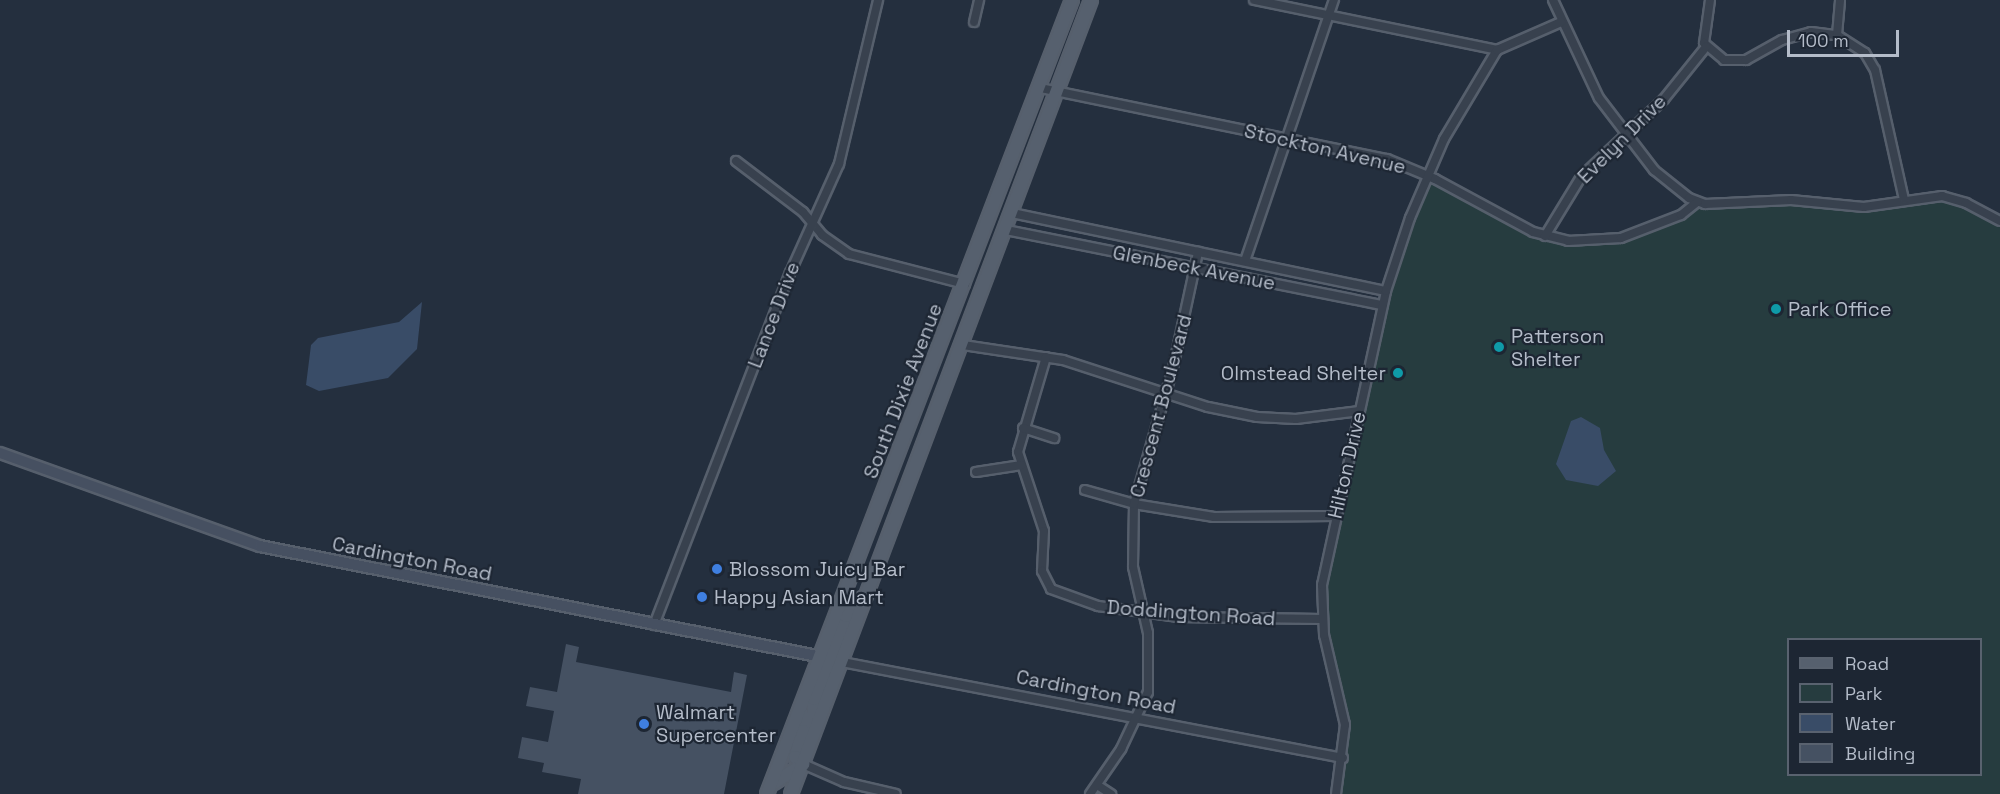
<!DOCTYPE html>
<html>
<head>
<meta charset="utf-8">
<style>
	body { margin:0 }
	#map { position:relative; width:2000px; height:794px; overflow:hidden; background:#242f3e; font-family:"Space Grotesk",sans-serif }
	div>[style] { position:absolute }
	.green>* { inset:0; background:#263c3f }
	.water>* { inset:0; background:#394c67 }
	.building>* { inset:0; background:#455162 }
	.roads { filter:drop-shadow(2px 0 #565f6c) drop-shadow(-2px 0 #565f6c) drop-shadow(0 2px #565f6c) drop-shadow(0 -2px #565f6c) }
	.street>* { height:8px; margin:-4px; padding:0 4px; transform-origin:4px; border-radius:4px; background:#38414e }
	.secondary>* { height:10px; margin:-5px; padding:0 5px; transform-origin:5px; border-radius:5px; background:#465061 }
	.primary>* { height:12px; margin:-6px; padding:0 6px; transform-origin:6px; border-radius:6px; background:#56606e }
	.dots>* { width:16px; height:16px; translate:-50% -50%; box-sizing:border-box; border:3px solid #1d2633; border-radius:50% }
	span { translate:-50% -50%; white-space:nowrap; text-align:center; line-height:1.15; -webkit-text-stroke:4.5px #1d2633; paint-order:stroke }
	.street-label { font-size:20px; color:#b4bcc9 }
	.poi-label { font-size:20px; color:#b4bcc9 }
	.left { translate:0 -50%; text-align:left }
	.right { translate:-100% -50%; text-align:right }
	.legend { position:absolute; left:1787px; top:638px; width:195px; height:138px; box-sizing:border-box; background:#1d2633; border:2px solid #59626f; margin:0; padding:8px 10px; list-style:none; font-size:18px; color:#b4bcc9 }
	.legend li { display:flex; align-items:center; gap:12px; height:30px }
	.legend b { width:30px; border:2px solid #59626f }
	.scale { position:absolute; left:1787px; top:30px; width:112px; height:27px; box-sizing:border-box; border:3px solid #b4bcc9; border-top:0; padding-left:8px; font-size:18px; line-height:21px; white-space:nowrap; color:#b4bcc9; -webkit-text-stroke:4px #1d2633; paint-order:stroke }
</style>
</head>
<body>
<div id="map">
	<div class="green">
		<div style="clip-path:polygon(evenodd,1429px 176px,1533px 232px,1596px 242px,1681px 215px,1697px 202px,1762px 200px,1852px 207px,1942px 196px,2000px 221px,2000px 794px,1336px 794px,1345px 739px,1321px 603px,1386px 291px,1429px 176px,1788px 640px,1980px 640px,1980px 774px,1788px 774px,1788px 640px)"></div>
	</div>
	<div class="water">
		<div style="clip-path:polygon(422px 302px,417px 349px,388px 378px,319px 391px,306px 385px,311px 345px,318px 338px,399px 322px)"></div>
		<div style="clip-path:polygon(1581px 417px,1600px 428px,1604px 450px,1616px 471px,1598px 486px,1566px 480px,1556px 464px,1571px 421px)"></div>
	</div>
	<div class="building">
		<div style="clip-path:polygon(566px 644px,579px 647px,576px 662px,731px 692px,734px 672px,747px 675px,724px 794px,578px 794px,581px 779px,542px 772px,544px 763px,518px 758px,522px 737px,548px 742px,554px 711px,526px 706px,530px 687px,557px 692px)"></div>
	</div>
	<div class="roads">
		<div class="street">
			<div style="left:1254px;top:0;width:248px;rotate:11.6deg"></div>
			<div style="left:1553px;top:0;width:108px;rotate:64.9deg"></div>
			<div style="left:1599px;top:98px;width:91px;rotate:52.6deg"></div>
			<div style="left:1654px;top:170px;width:45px;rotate:38.7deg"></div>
			<div style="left:1689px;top:198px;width:17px;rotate:21deg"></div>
			<div style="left:1705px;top:204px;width:86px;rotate:-2.7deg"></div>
			<div style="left:1791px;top:200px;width:73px;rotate:5.5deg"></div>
			<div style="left:1864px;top:207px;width:79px;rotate:-8deg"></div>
			<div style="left:1942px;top:196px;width:25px;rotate:16deg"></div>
			<div style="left:1966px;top:203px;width:38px;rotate:28deg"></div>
			<div style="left:1710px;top:0;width:43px;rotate:97.9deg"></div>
			<div style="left:1704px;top:43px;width:26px;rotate:40deg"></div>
			<div style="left:1724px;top:60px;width:22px"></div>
			<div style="left:1746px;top:60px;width:41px;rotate:-29.1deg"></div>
			<div style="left:1782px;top:40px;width:30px;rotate:-15deg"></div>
			<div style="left:1811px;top:32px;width:26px;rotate:7deg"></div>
			<div style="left:1837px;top:35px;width:33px;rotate:33deg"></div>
			<div style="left:1865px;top:53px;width:20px;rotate:60deg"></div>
			<div style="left:1875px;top:70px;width:133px;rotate:77.4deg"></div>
			<div style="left:974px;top:22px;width:23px;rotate:-77deg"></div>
			<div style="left:1837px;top:35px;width:35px;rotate:-85deg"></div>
			<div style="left:1040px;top:88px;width:354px;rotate:11.6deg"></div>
			<div style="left:1387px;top:159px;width:52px;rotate:22.6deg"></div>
			<div style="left:1435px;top:179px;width:111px;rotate:28.4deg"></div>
			<div style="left:1533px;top:232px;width:36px;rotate:14deg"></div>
			<div style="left:1568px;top:241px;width:53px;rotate:-3.2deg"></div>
			<div style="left:1621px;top:238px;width:64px;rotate:-21deg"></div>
			<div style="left:1681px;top:215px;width:21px;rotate:-39deg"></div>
			<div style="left:736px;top:161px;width:84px;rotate:37.3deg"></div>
			<div style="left:803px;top:212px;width:30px;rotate:50deg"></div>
			<div style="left:822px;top:235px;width:33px;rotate:35deg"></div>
			<div style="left:849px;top:254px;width:120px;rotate:14.5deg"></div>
			<div style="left:1012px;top:213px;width:382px;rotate:11.8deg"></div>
			<div style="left:1006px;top:230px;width:384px;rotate:11.3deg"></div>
			<div style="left:1545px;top:236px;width:69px;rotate:-58.6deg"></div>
			<div style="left:1581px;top:177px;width:114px;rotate:-43.2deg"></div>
			<div style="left:1664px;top:99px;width:67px;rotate:-51.1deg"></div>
			<div style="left:1245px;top:261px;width:276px;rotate:-71.2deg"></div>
			<div style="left:963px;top:345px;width:101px;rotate:8.5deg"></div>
			<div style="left:1063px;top:360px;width:152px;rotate:18deg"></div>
			<div style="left:1208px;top:407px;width:50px;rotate:11.5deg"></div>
			<div style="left:1257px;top:417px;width:39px;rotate:3deg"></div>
			<div style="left:1296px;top:419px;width:64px;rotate:-7.1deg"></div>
			<div style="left:1046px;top:357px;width:99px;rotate:106.4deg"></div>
			<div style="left:1018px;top:452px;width:83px;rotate:71.8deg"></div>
			<div style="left:1044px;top:531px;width:40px;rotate:92.9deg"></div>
			<div style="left:1042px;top:571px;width:20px;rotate:63deg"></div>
			<div style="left:1051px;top:589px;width:50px;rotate:19.9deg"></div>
			<div style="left:1098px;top:606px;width:81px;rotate:7.8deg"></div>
			<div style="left:1178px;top:617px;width:144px;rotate:0.8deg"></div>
			<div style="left:1023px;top:428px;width:33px;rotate:18deg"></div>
			<div style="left:976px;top:472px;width:46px;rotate:-8.8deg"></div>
			<div style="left:1085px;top:490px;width:51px;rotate:15.9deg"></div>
			<div style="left:1134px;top:504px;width:81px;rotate:9.2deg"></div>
			<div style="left:1214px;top:517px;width:121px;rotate:-0.5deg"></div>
			<div style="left:654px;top:625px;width:377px;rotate:-68.9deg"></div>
			<div style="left:790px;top:273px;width:120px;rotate:-65.8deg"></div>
			<div style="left:839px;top:164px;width:169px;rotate:-76.6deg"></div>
			<div style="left:842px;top:662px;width:510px;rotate:10.85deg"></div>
			<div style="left:803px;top:764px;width:45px;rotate:23.7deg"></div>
			<div style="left:844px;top:782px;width:53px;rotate:13deg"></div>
			<div style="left:1097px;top:785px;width:17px;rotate:33deg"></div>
			<div style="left:1090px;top:794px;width:55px;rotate:-55.4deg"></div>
			<div style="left:1121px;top:749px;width:63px;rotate:-64.7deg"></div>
			<div style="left:1148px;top:692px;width:59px;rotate:-90deg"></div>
			<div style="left:1148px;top:633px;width:68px;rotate:-102.8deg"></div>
			<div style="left:1133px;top:567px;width:63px;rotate:-89.1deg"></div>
			<div style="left:1134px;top:504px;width:141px;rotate:-74deg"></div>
			<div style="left:1173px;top:368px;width:119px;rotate:-77.8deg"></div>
			<div style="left:1336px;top:794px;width:70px;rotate:-82.6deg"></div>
			<div style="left:1345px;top:725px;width:92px;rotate:-103.1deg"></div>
			<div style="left:1324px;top:635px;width:50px;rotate:-92.3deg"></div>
			<div style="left:1322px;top:585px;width:301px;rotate:-77.7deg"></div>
			<div style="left:1386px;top:291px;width:77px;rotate:-71.8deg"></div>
			<div style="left:1410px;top:218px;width:86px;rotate:-66.7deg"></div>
			<div style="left:1444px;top:139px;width:104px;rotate:-59.2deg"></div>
			<div style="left:1497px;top:50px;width:70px;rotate:-23.6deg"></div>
		</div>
		<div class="secondary">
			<div style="left:0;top:453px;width:276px;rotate:19.7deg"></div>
			<div style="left:260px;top:546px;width:578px;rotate:11.17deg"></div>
		</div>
		<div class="primary">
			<div style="left:802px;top:713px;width:18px;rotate:87deg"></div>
			<div style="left:803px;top:731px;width:27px;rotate:107deg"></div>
			<div style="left:795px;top:757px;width:11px;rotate:41deg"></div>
			<div style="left:814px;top:732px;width:33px;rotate:-90deg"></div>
			<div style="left:814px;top:699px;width:89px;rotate:-68.9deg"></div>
			<div style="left:846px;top:616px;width:14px;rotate:-60deg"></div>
			<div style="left:853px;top:604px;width:15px;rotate:-32deg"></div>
			<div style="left:774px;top:783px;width:35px;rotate:-33deg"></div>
			<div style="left:767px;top:794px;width:851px;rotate:-68.99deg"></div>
			<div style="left:791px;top:794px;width:849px;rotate:-69.3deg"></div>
		</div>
	</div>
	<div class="dots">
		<div style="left:1776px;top:309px;background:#0f9aa8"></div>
		<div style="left:1499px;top:347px;background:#0f9aa8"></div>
		<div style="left:1398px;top:373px;background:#0f9aa8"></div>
		<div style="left:717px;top:569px;background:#3f7fe0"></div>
		<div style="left:702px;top:597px;background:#3f7fe0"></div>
		<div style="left:644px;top:724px;background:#3f7fe0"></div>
	</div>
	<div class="street-label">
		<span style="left:1622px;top:139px;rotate:-45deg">Evelyn Drive</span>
		<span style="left:1325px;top:149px;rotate:13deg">Stockton Avenue</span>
		<span style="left:1194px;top:268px;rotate:11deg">Glenbeck Avenue</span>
		<span style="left:774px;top:315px;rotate:-69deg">Lance Drive</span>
		<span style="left:903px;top:391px;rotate:-69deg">South Dixie Avenue</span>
		<span style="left:1161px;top:406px;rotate:-75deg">Crescent Boulevard</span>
		<span style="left:1347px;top:465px;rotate:-77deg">Hilton Drive</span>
		<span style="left:412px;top:559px;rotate:11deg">Cardington Road</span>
		<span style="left:1191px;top:613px;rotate:4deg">Doddington Road</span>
		<span style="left:1096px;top:692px;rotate:11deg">Cardington Road</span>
	</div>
	<div class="poi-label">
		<span class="left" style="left:1788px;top:309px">Park Office</span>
		<span class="left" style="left:1511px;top:348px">Patterson<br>Shelter</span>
		<span class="right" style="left:1386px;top:373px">Olmstead Shelter</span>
		<span class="left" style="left:729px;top:569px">Blossom Juicy Bar</span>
		<span class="left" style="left:714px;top:597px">Happy Asian Mart</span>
		<span class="left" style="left:656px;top:724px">Walmart<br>Supercenter</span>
	</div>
	<ul class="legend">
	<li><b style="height:8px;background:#56606e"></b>Road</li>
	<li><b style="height:16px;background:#263c3f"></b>Park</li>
	<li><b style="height:16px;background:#394c67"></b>Water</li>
	<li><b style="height:16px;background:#455162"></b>Building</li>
	</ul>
	<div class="scale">100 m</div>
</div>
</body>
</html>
